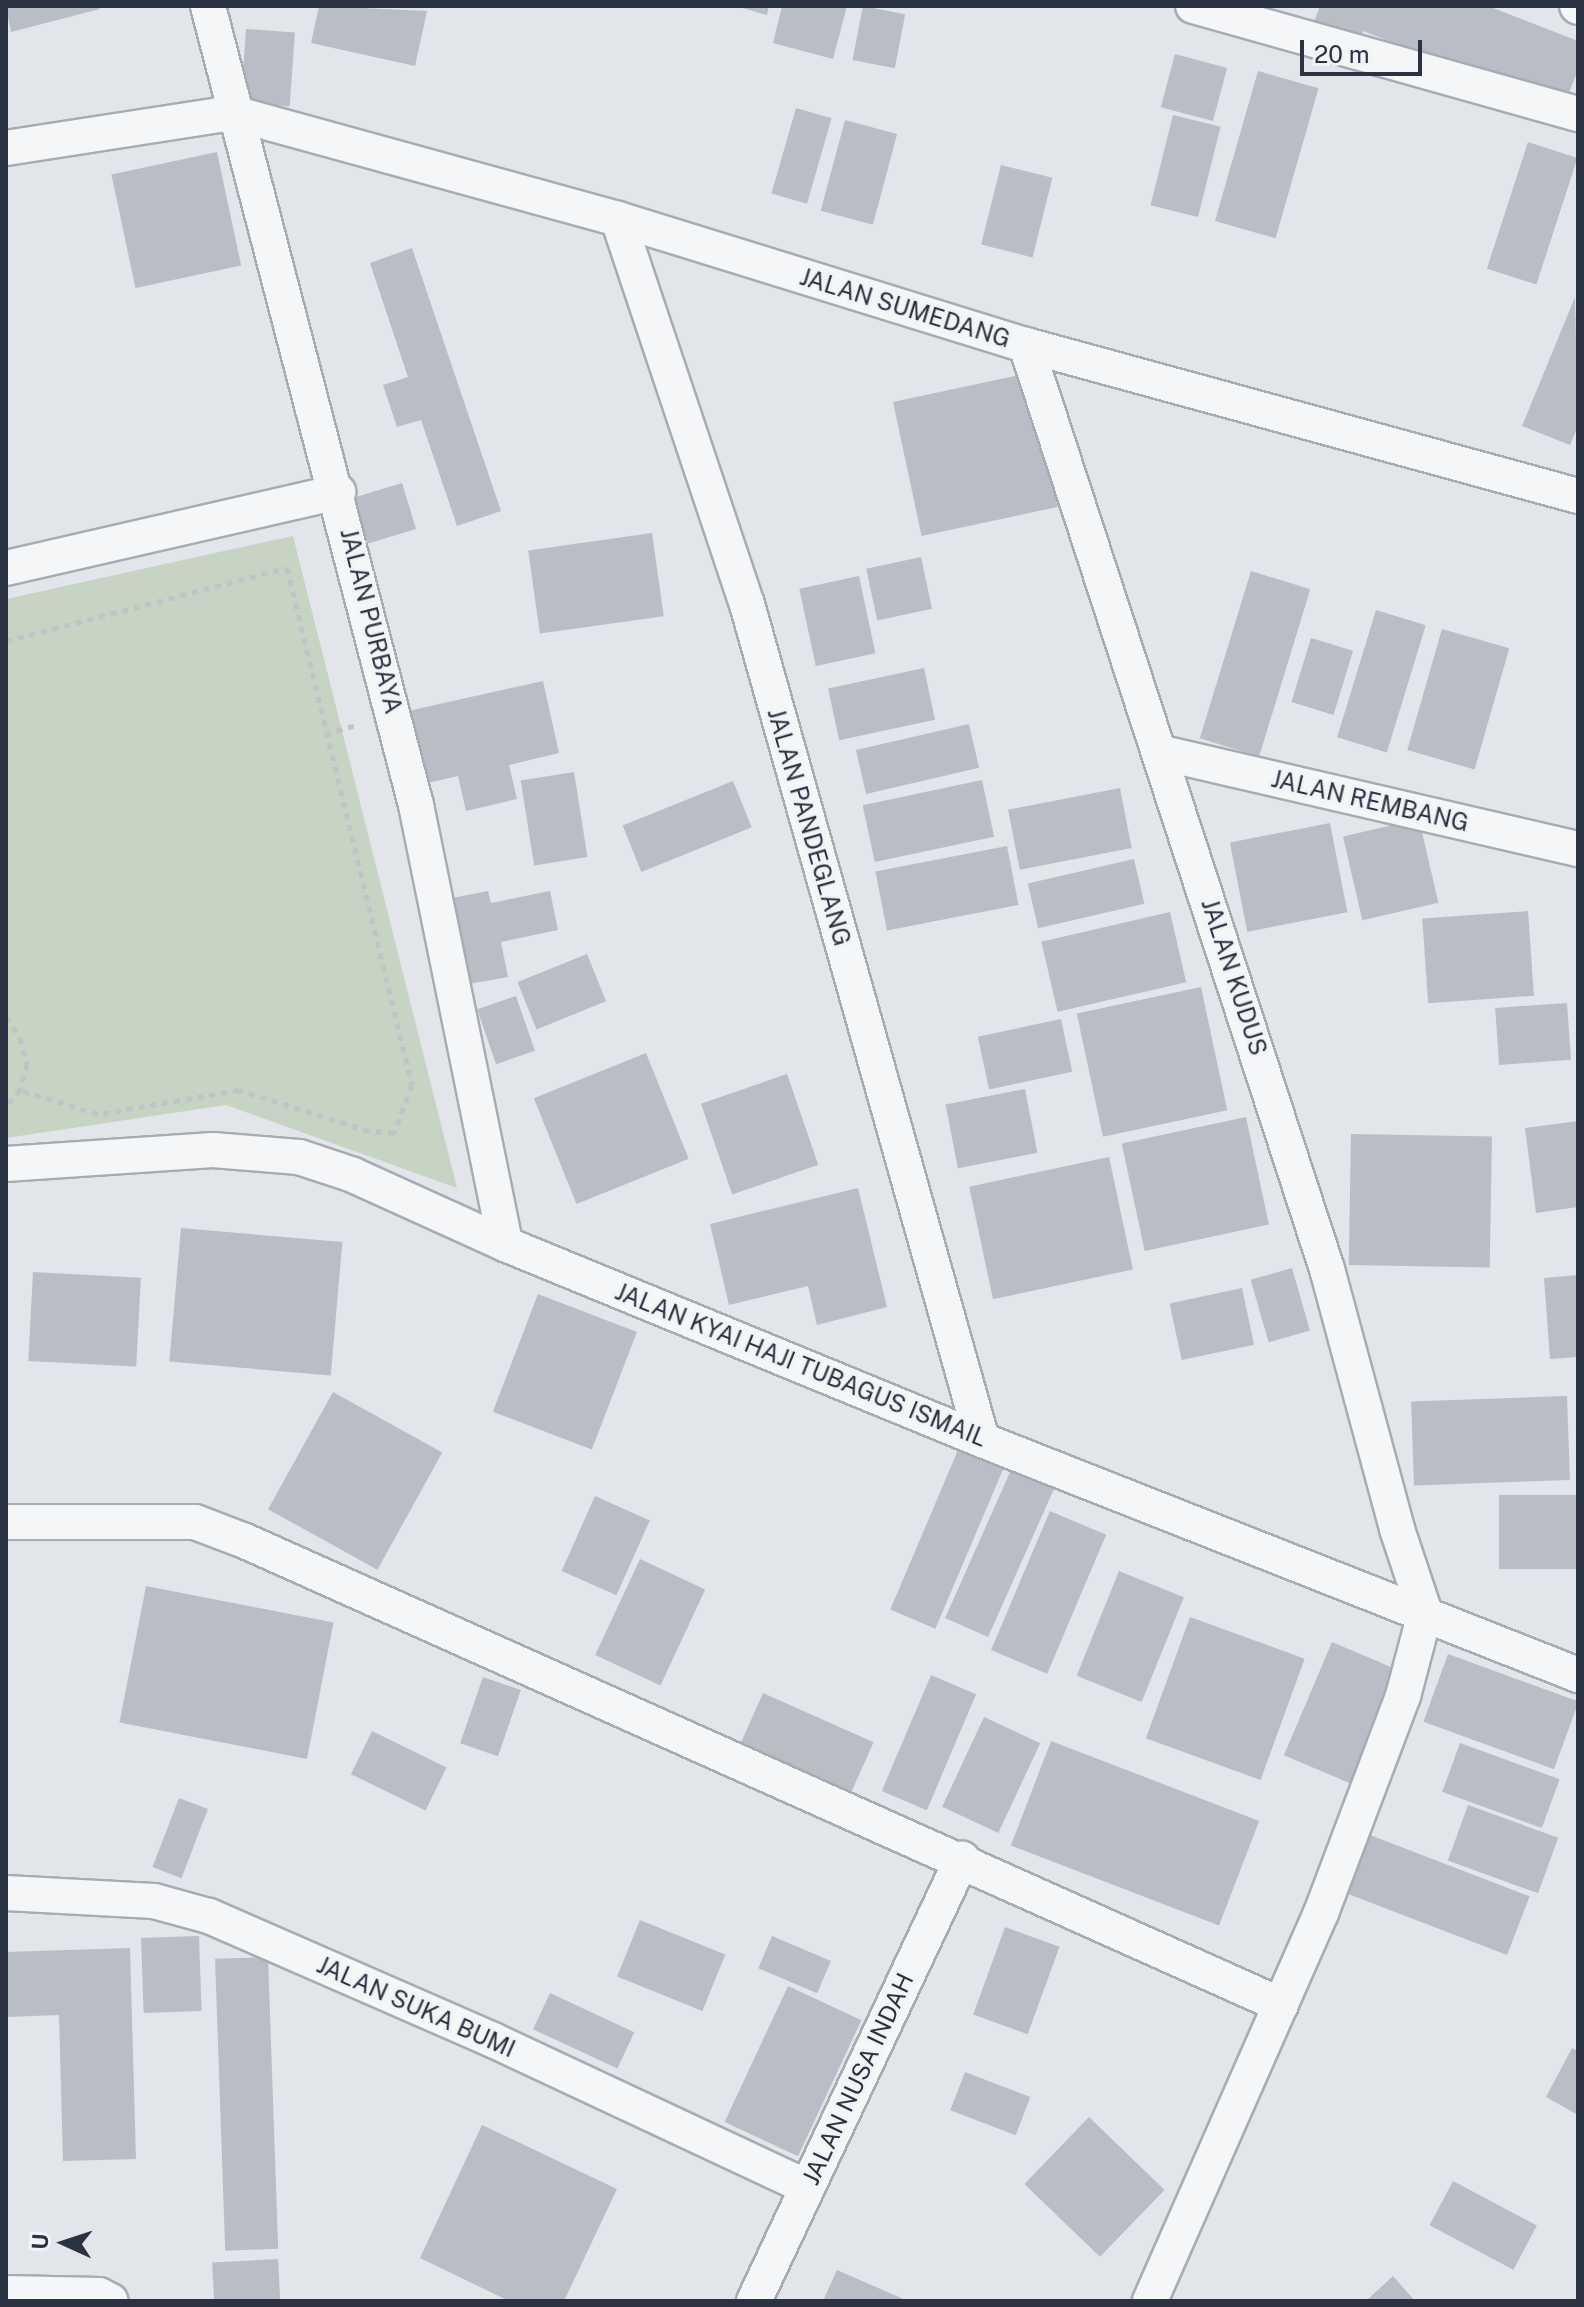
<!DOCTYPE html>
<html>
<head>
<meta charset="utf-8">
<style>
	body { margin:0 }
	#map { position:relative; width:1584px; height:2307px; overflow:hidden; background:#e2e5e9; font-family:"Public Sans",sans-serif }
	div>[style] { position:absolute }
	.green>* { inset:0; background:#c7d3c3 }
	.building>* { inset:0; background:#b9bec6; transform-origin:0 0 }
	.path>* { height:5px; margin-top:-2.5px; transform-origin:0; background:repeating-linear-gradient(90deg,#c0c3c8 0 6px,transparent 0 12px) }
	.roads { filter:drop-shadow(2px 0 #a7acb3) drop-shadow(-2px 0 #a7acb3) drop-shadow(0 2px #a7acb3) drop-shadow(0 -2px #a7acb3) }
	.street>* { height:34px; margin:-17px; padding:0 17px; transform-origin:17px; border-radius:17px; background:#f4f6f8 }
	span { translate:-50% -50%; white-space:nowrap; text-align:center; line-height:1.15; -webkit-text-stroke:6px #f1f4f7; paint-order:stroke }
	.street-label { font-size:24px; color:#2b3241 }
	.frame { position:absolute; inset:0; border:8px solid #2b3241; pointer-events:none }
	.north { position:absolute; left:24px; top:2203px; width:80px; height:80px; -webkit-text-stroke:6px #f1f4f7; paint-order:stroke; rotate:273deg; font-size:22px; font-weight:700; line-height:32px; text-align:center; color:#2b3241 }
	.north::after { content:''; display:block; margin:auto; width:28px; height:36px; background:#2b3241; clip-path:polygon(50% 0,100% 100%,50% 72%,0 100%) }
	.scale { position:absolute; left:1300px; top:40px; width:122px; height:36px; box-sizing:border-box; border:4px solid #2b3241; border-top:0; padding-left:10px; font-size:24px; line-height:28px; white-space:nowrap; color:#2b3241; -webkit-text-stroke:6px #f1f4f7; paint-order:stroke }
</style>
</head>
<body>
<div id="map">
	<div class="green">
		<div style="clip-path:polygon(293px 536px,457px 1188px,226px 1105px,6px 1138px,6px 599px)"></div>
	</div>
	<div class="building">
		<div style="clip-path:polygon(6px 6px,99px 6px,100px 9px,11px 32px)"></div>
		<div style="clip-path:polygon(319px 6px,427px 11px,415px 66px,311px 43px)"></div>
		<div style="clip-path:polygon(736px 6px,769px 6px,767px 15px)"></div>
		<div style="clip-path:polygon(782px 6px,847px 6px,833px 59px,773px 43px)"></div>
		<div style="left:863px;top:6px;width:43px;height:55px;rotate:11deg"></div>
		<div style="clip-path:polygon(1320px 6px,1488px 6px,1578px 41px,1578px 70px,1563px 108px,1363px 31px,1359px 43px,1313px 25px)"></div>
		<div style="left:246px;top:29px;width:49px;height:74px;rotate:4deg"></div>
		<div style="left:1175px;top:54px;width:54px;height:55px;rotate:15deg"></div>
		<div style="left:1258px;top:71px;width:63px;height:156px;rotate:16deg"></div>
		<div style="left:796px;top:108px;width:37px;height:89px;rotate:16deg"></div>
		<div style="left:1173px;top:115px;width:49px;height:93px;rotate:14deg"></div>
		<div style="left:845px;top:120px;width:54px;height:94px;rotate:15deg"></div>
		<div style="left:1528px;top:142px;width:52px;height:133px;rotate:18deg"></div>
		<div style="left:217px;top:152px;width:116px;height:108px;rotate:78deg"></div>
		<div style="left:1001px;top:165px;width:53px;height:82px;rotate:14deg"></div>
		<div style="clip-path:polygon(412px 248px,501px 511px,457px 526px,421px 420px,397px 427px,383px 385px,408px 377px,370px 263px)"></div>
		<div style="clip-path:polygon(1575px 297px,1578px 426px,1570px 445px,1522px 426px)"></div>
		<div style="left:1029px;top:373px;width:137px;height:139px;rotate:78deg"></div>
		<div style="left:402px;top:483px;width:48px;height:50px;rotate:73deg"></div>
		<div style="left:652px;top:533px;width:84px;height:125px;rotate:82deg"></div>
		<div style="left:921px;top:557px;width:53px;height:56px;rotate:78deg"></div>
		<div style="left:1251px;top:571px;width:62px;height:175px;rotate:17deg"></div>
		<div style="left:859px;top:576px;width:79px;height:61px;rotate:78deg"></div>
		<div style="left:1376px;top:610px;width:52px;height:133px;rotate:17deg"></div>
		<div style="left:1442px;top:629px;width:70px;height:126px;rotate:16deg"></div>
		<div style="left:1311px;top:638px;width:44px;height:67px;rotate:17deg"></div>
		<div style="left:924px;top:668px;width:53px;height:98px;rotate:78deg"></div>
		<div style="clip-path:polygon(543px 681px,559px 753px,509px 765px,517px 799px,466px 811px,458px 776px,415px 786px,399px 713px)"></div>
		<div style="left:969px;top:724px;width:45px;height:116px;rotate:77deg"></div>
		<div style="left:574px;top:772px;width:86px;height:54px;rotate:81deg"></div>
		<div style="left:982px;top:780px;width:58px;height:122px;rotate:78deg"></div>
		<div style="left:733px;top:781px;width:50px;height:119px;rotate:68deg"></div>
		<div style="left:1120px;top:788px;width:61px;height:114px;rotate:79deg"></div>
		<div style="left:1419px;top:819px;width:86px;height:78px;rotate:77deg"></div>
		<div style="left:1330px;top:823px;width:91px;height:102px;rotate:79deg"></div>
		<div style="left:1007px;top:846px;width:60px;height:134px;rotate:79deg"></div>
		<div style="left:1134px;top:859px;width:46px;height:109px;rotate:77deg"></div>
		<div style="clip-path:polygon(488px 891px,491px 903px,550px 891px,558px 930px,501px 942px,508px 977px,469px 984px,452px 898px)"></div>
		<div style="left:1528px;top:911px;width:85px;height:106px;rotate:86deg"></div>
		<div style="left:1170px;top:912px;width:72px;height:132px;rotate:77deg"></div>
		<div style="left:587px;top:954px;width:51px;height:75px;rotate:68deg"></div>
		<div style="left:1201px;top:987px;width:126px;height:127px;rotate:78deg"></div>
		<div style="left:516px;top:996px;width:58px;height:41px;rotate:71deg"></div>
		<div style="left:1567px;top:1003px;width:57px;height:72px;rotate:86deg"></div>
		<div style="left:1061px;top:1019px;width:54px;height:85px;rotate:78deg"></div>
		<div style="left:646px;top:1053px;width:114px;height:121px;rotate:68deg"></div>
		<div style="left:787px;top:1074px;width:96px;height:91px;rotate:71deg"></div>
		<div style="left:1025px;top:1089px;width:65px;height:81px;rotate:79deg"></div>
		<div style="left:1246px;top:1117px;width:110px;height:127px;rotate:78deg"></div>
		<div style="clip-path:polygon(1578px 1121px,1578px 1207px,1536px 1213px,1525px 1128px)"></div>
		<div style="left:1351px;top:1134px;width:141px;height:131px;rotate:1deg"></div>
		<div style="left:1109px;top:1157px;width:115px;height:143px;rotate:78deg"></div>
		<div style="clip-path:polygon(858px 1188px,887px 1307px,817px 1325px,808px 1286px,729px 1305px,710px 1224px)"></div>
		<div style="left:181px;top:1228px;width:162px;height:134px;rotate:5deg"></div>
		<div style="left:1292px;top:1268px;width:65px;height:43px;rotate:74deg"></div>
		<div style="left:33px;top:1272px;width:108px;height:89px;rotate:3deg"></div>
		<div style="clip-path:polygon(1578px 1275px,1578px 1357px,1550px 1359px,1544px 1278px)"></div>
		<div style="left:1242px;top:1288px;width:58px;height:74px;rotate:78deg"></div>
		<div style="left:538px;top:1294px;width:106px;height:126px;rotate:21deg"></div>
		<div style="left:333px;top:1392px;width:125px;height:134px;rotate:29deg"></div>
		<div style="left:1567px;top:1396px;width:84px;height:156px;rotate:88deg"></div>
		<div style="left:961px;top:1443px;width:49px;height:181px;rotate:23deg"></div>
		<div style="left:1011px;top:1470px;width:47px;height:162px;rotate:24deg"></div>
		<div style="left:1578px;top:1495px;width:74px;height:79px;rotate:90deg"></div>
		<div style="left:595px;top:1496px;width:60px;height:82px;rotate:24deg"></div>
		<div style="left:1050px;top:1511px;width:61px;height:151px;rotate:23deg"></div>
		<div style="left:640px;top:1559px;width:72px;height:106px;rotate:25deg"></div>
		<div style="left:1119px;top:1571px;width:70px;height:113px;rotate:22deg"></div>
		<div style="left:146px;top:1586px;width:191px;height:139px;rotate:11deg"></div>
		<div style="left:1190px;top:1617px;width:122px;height:129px;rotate:20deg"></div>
		<div style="left:1332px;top:1642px;width:71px;height:123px;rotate:23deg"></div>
		<div style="left:1448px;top:1654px;width:139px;height:72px;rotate:20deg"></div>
		<div style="left:931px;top:1675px;width:49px;height:126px;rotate:23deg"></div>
		<div style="left:483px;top:1677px;width:40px;height:70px;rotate:19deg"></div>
		<div style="left:763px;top:1693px;width:121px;height:62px;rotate:24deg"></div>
		<div style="left:984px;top:1717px;width:62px;height:99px;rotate:25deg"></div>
		<div style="left:372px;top:1731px;width:83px;height:48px;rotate:26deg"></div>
		<div style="left:1051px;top:1741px;width:223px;height:112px;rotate:21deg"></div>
		<div style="left:1460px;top:1743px;width:106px;height:52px;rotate:20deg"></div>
		<div style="left:179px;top:1798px;width:31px;height:74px;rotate:21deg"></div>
		<div style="left:1468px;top:1805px;width:96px;height:59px;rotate:20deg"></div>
		<div style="left:1370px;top:1835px;width:171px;height:63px;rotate:21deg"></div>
		<div style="left:640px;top:1920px;width:92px;height:61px;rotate:22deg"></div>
		<div style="left:1005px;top:1927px;width:58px;height:93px;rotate:20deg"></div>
		<div style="left:199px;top:1936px;width:75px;height:58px;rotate:88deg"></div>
		<div style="left:772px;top:1936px;width:64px;height:35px;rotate:23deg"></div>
		<div style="clip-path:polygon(130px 1948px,136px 2159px,63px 2161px,59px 2015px,6px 2017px,6px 1952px)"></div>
		<div style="left:268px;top:1957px;width:292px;height:53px;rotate:88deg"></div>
		<div style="left:788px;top:1986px;width:81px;height:150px;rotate:25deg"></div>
		<div style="left:550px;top:1993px;width:93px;height:40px;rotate:25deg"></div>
		<div style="clip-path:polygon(1572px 2048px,1578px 2051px,1578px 2115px,1546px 2097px)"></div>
		<div style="left:965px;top:2072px;width:70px;height:41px;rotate:21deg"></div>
		<div style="left:1089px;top:2117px;width:105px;height:93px;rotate:44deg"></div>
		<div style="clip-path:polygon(482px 2125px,617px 2189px,564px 2301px,509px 2301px,420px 2258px)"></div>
		<div style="left:1453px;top:2181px;width:95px;height:50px;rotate:28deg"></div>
		<div style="left:278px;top:2259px;width:42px;height:66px;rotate:87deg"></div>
		<div style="clip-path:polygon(837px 2270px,908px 2301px,823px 2301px)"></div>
		<div style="clip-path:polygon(1393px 2276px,1415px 2301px,1366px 2301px)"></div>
	</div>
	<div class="path">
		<div style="left:6px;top:641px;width:290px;rotate:-14.6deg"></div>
		<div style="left:287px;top:568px;width:532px;rotate:76.41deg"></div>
		<div style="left:412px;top:1085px;width:51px;rotate:110.6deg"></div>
		<div style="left:394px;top:1133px;width:25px;rotate:-175deg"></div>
		<div style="left:369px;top:1131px;width:136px;rotate:-162.5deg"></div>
		<div style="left:239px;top:1090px;width:143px;rotate:170.3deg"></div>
		<div style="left:98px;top:1114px;width:82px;rotate:-162.9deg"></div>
		<div style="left:20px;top:1090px;width:21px;rotate:131deg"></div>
		<div style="left:325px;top:734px;width:35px;rotate:-16deg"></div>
		<div style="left:6px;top:1017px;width:25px;rotate:56deg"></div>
		<div style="left:20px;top:1038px;width:27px;rotate:75deg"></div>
		<div style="left:27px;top:1064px;width:27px;rotate:105deg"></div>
	</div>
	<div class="roads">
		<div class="street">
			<div style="left:208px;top:6px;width:826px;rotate:75.41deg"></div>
			<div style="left:416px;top:805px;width:448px;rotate:78.5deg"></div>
			<div style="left:1193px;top:6px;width:400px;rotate:15.7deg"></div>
			<div style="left:1577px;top:6px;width:1px;rotate:45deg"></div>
			<div style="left:6px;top:148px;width:230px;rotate:-8.8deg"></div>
			<div style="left:233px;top:113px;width:399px;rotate:15.4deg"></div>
			<div style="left:618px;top:219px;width:427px;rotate:17.2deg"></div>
			<div style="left:1026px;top:345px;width:572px;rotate:15.3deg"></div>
			<div style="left:618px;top:219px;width:406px;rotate:71.5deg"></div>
			<div style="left:747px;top:604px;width:868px;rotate:74.3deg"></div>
			<div style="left:1026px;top:345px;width:972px;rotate:71.96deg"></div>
			<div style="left:1327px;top:1269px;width:269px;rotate:74.9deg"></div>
			<div style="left:1397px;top:1529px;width:89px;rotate:71.6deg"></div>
			<div style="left:1425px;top:1613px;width:86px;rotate:104.8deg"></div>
			<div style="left:1403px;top:1696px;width:232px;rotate:110.7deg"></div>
			<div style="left:1321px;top:1913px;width:424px;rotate:113.8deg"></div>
			<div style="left:6px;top:568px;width:341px;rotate:-12.9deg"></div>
			<div style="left:1162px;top:753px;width:427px;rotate:13deg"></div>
			<div style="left:6px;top:1164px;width:207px;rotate:-3.9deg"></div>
			<div style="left:213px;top:1150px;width:86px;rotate:4.7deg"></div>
			<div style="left:299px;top:1157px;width:57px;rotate:18.4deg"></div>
			<div style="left:353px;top:1175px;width:167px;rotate:24.4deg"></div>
			<div style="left:505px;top:1244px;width:516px;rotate:22.34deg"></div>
			<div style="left:982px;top:1440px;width:641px;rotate:21.52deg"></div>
			<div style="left:6px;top:1522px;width:189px"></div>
			<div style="left:195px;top:1522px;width:53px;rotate:20.8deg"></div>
			<div style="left:245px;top:1541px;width:1135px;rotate:24.13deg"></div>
			<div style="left:6px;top:1893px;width:148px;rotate:3.1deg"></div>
			<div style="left:154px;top:1901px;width:57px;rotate:15.3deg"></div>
			<div style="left:209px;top:1916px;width:310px;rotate:23.6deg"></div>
			<div style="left:493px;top:2040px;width:347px;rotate:25.1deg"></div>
			<div style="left:6px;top:2293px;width:93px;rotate:1.2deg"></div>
			<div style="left:99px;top:2295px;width:13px;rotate:27deg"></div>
			<div style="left:754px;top:2301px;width:489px;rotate:-64.8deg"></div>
		</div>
	</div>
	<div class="street-label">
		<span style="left:905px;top:308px;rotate:17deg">JALAN SUMEDANG</span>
		<span style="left:371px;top:621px;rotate:76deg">JALAN PURBAYA</span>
		<span style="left:1370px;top:801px;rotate:13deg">JALAN REMBANG</span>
		<span style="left:809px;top:827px;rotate:74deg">JALAN PANDEGLANG</span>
		<span style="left:1234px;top:977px;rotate:72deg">JALAN KUDUS</span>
		<span style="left:801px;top:1365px;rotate:22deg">JALAN KYAI HAJI TUBAGUS ISMAIL</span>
		<span style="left:416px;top:2007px;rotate:24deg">JALAN SUKA BUMI</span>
		<span style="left:858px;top:2079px;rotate:-65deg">JALAN NUSA INDAH</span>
	</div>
	<div class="frame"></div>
	<div class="north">U</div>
	<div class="scale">20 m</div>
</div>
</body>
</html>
